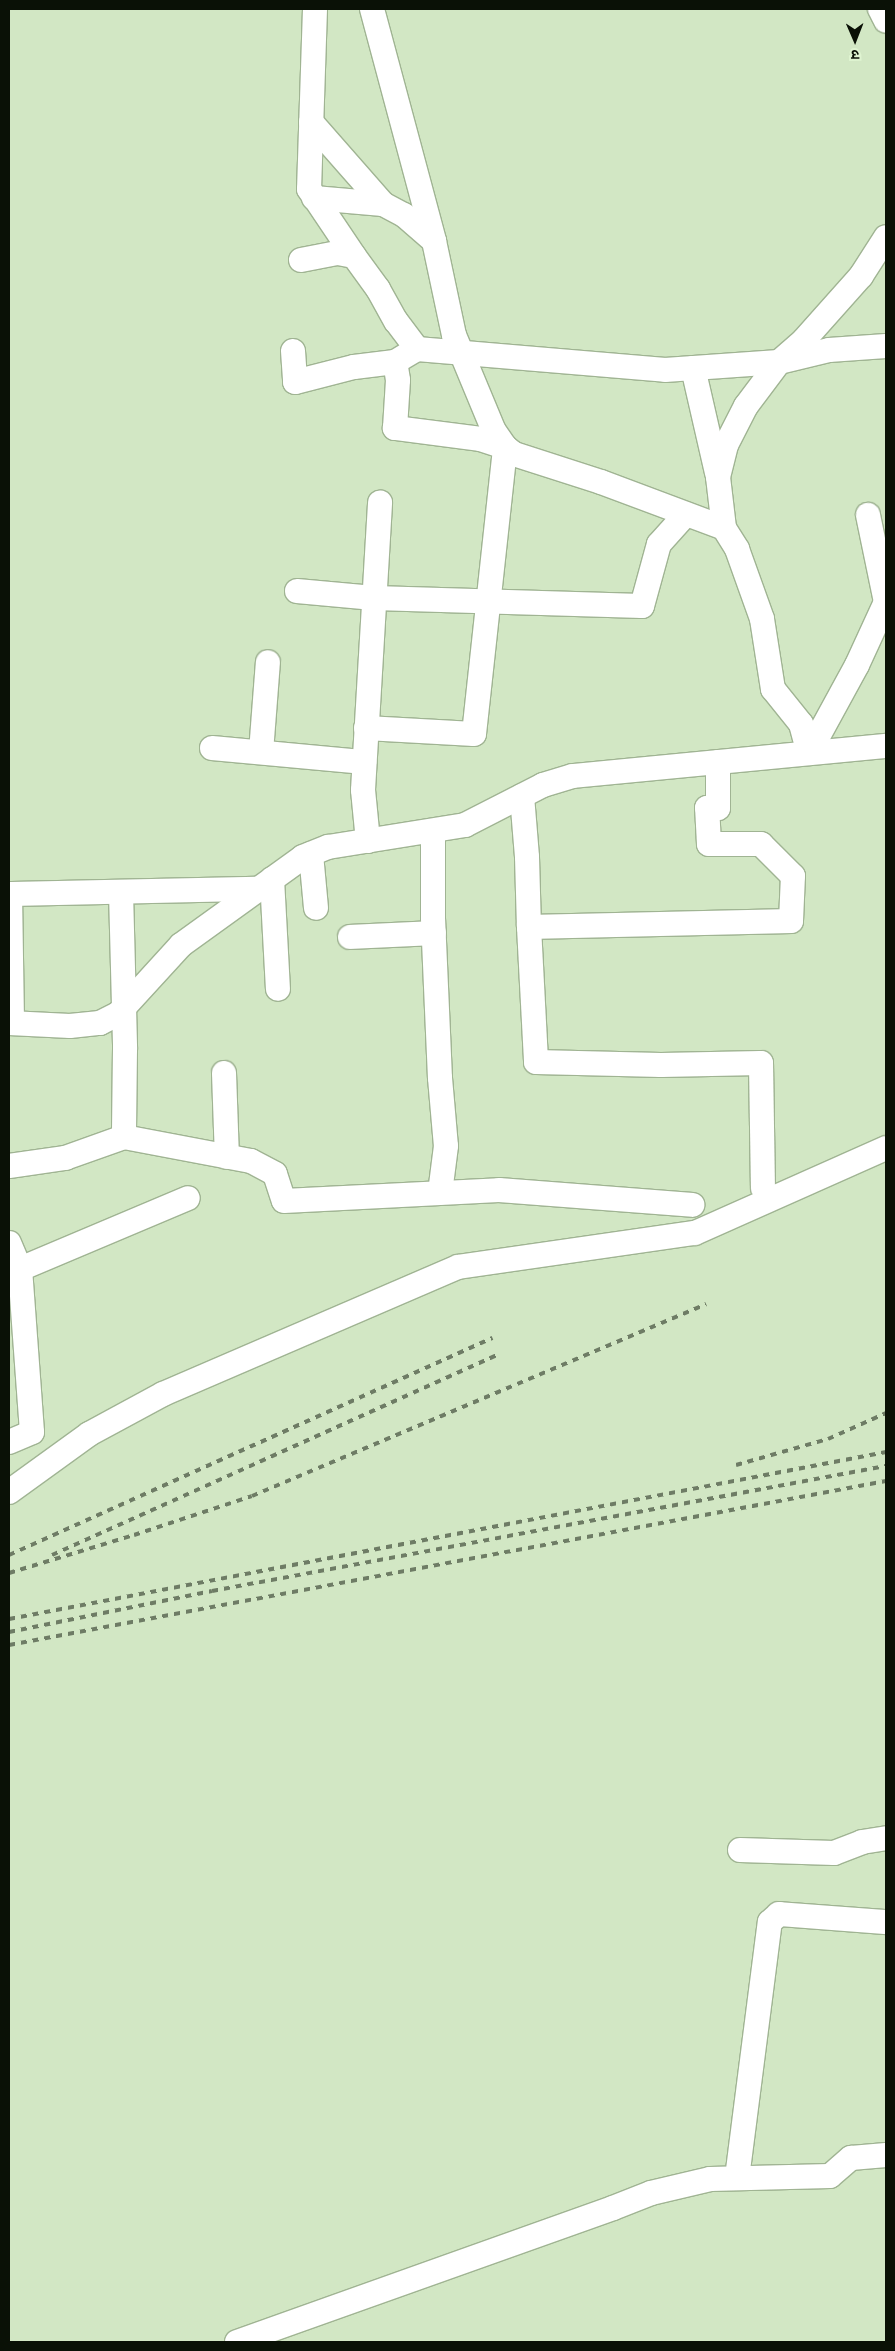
<!DOCTYPE html>
<html>
<head>
<meta charset="utf-8">
<style>
	body { margin:0 }
	#map { position:relative; width:895px; height:2351px; overflow:hidden; background:#d2e7c4; font-family:"Public Sans","Noto Sans Devanagari",sans-serif }
	div>[style] { position:absolute }
	.roads { filter:drop-shadow(1px 0 #a0b493) drop-shadow(-1px 0 #a0b493) drop-shadow(0 1px #a0b493) drop-shadow(0 -1px #a0b493) }
	.minor>* { height:24px; margin:-12px; padding:0 12px; transform-origin:12px; border-radius:12px; background:#fff }
	.rail>* { height:4px; margin-top:-2px; transform-origin:0; background:repeating-linear-gradient(90deg,#6e7c65 0 6px,transparent 0 12px) }
	span { translate:-50% -50%; white-space:nowrap; text-align:center; line-height:1.15; -webkit-text-stroke:4.5px #dff4d1; paint-order:stroke }
	.frame { position:absolute; inset:0; border:10px solid #0a1106; pointer-events:none }
	.north { position:absolute; left:830px; top:15px; width:50px; height:50px; -webkit-text-stroke:4px #dff4d1; paint-order:stroke; rotate:179deg; font-size:14px; font-weight:700; line-height:20px; text-align:center; color:#0a1106 }
	.north::after { content:''; display:block; margin:auto; width:18px; height:22px; background:#0a1106; clip-path:polygon(50% 0,100% 100%,50% 72%,0 100%) }
</style>
</head>
<body>
<div id="map">
	<div class="roads">
		<div class="minor">
			<div style="left:315px;top:9px;width:180px;rotate:91.9deg"></div>
			<div style="left:309px;top:189px;width:81px;rotate:56.1deg"></div>
			<div style="left:372px;top:9px;width:240px;rotate:75deg"></div>
			<div style="left:434px;top:241px;width:96px;rotate:78deg"></div>
			<div style="left:454px;top:335px;width:104px;rotate:67.4deg"></div>
			<div style="left:494px;top:431px;width:19px;rotate:55deg"></div>
			<div style="left:505px;top:447px;width:11px;rotate:38deg"></div>
			<div style="left:514px;top:454px;width:91px;rotate:17.8deg"></div>
			<div style="left:601px;top:482px;width:131px;rotate:20.5deg"></div>
			<div style="left:724px;top:528px;width:25px;rotate:58deg"></div>
			<div style="left:737px;top:549px;width:74px;rotate:70.3deg"></div>
			<div style="left:762px;top:619px;width:71px;rotate:81.1deg"></div>
			<div style="left:773px;top:689px;width:45px;rotate:51.3deg"></div>
			<div style="left:801px;top:724px;width:30px;rotate:75deg"></div>
			<div style="left:880px;top:9px;width:13px;rotate:63deg"></div>
			<div style="left:311px;top:122px;width:109px;rotate:48.7deg"></div>
			<div style="left:314px;top:198px;width:69px;rotate:5deg"></div>
			<div style="left:383px;top:204px;width:24px;rotate:28deg"></div>
			<div style="left:404px;top:215px;width:40px;rotate:41deg"></div>
			<div style="left:301px;top:260px;width:38px;rotate:-11deg"></div>
			<div style="left:338px;top:253px;width:16px;rotate:11deg"></div>
			<div style="left:354px;top:256px;width:41px;rotate:54deg"></div>
			<div style="left:378px;top:289px;width:37px;rotate:61deg"></div>
			<div style="left:396px;top:321px;width:35px;rotate:53deg"></div>
			<div style="left:293px;top:351px;width:31px;rotate:86deg"></div>
			<div style="left:295px;top:382px;width:61px;rotate:-14.3deg"></div>
			<div style="left:354px;top:367px;width:41px;rotate:-7deg"></div>
			<div style="left:693px;top:368px;width:108px;rotate:77.1deg"></div>
			<div style="left:724px;top:528px;width:51px;rotate:-96.7deg"></div>
			<div style="left:718px;top:477px;width:33px;rotate:-76deg"></div>
			<div style="left:726px;top:445px;width:44px;rotate:-62.9deg"></div>
			<div style="left:746px;top:406px;width:55px;rotate:-53.1deg"></div>
			<div style="left:779px;top:362px;width:51px;rotate:-13.5deg"></div>
			<div style="left:829px;top:350px;width:57px;rotate:-4deg"></div>
			<div style="left:297px;top:591px;width:77px;rotate:5.2deg"></div>
			<div style="left:374px;top:598px;width:268px;rotate:1.7deg"></div>
			<div style="left:642px;top:606px;width:64px;rotate:-74.7deg"></div>
			<div style="left:659px;top:544px;width:40px;rotate:-48deg"></div>
			<div style="left:366px;top:728px;width:108px;rotate:3.2deg"></div>
			<div style="left:474px;top:734px;width:289px;rotate:-83.8deg"></div>
			<div style="left:505px;top:447px;width:25px;rotate:-162deg"></div>
			<div style="left:481px;top:439px;width:87px;rotate:-172.7deg"></div>
			<div style="left:395px;top:428px;width:48px;rotate:-86.4deg"></div>
			<div style="left:398px;top:380px;width:18px;rotate:-99deg"></div>
			<div style="left:395px;top:362px;width:26px;rotate:-31deg"></div>
			<div style="left:417px;top:349px;width:249px;rotate:4.8deg"></div>
			<div style="left:665px;top:370px;width:114px;rotate:-4deg"></div>
			<div style="left:779px;top:362px;width:33px;rotate:-41deg"></div>
			<div style="left:804px;top:340px;width:86px;rotate:-48.3deg"></div>
			<div style="left:861px;top:276px;width:46px;rotate:-57.3deg"></div>
			<div style="left:212px;top:748px;width:153px;rotate:5.3deg"></div>
			<div style="left:261px;top:752px;width:90px;rotate:-85.6deg"></div>
			<div style="left:809px;top:753px;width:100px;rotate:-61.4deg"></div>
			<div style="left:857px;top:665px;width:69px;rotate:-65.3deg"></div>
			<div style="left:886px;top:602px;width:89px;rotate:-101.7deg"></div>
			<div style="left:522px;top:796px;width:61px;rotate:85.3deg"></div>
			<div style="left:527px;top:857px;width:70px;rotate:88.4deg"></div>
			<div style="left:529px;top:927px;width:262px;rotate:-1.3deg"></div>
			<div style="left:791px;top:921px;width:45px;rotate:-87.5deg"></div>
			<div style="left:793px;top:876px;width:45px;rotate:-135deg"></div>
			<div style="left:761px;top:844px;width:52px;rotate:180deg"></div>
			<div style="left:709px;top:844px;width:36px;rotate:-93deg"></div>
			<div style="left:707px;top:808px;width:11px"></div>
			<div style="left:718px;top:808px;width:46px;rotate:-90deg"></div>
			<div style="left:433px;top:831px;width:87px;rotate:90deg"></div>
			<div style="left:433px;top:918px;width:160px;rotate:87.5deg"></div>
			<div style="left:440px;top:1078px;width:68px;rotate:85deg"></div>
			<div style="left:446px;top:1146px;width:47px;rotate:97.3deg"></div>
			<div style="left:368px;top:841px;width:51px;rotate:-95.6deg"></div>
			<div style="left:363px;top:790px;width:288px;rotate:-86.6deg"></div>
			<div style="left:311px;top:854px;width:54px;rotate:84.7deg"></div>
			<div style="left:272px;top:879px;width:110px;rotate:86.9deg"></div>
			<div style="left:121px;top:892px;width:157px;rotate:88.5deg"></div>
			<div style="left:125px;top:1049px;width:88px;rotate:90.7deg"></div>
			<div style="left:9px;top:894px;width:248px;rotate:-1.2deg"></div>
			<div style="left:10px;top:894px;width:129px;rotate:89.1deg"></div>
			<div style="left:529px;top:927px;width:135px;rotate:87deg"></div>
			<div style="left:536px;top:1062px;width:125px;rotate:1.4deg"></div>
			<div style="left:661px;top:1065px;width:100px;rotate:-1.1deg"></div>
			<div style="left:761px;top:1063px;width:125px;rotate:89.1deg"></div>
			<div style="left:350px;top:937px;width:84px;rotate:-2.7deg"></div>
			<div style="left:9px;top:1023px;width:61px;rotate:2.8deg"></div>
			<div style="left:70px;top:1026px;width:30px;rotate:-6deg"></div>
			<div style="left:100px;top:1023px;width:20px;rotate:-27deg"></div>
			<div style="left:118px;top:1014px;width:93px;rotate:-47.6deg"></div>
			<div style="left:181px;top:945px;width:150px;rotate:-35.8deg"></div>
			<div style="left:303px;top:857px;width:27px;rotate:-22deg"></div>
			<div style="left:328px;top:847px;width:139px;rotate:-9.1deg"></div>
			<div style="left:465px;top:825px;width:88px;rotate:-27.1deg"></div>
			<div style="left:543px;top:785px;width:31px;rotate:-17deg"></div>
			<div style="left:573px;top:776px;width:314px;rotate:-5.5deg"></div>
			<div style="left:224px;top:1073px;width:84px;rotate:88deg"></div>
			<div style="left:9px;top:1166px;width:57px;rotate:-8.1deg"></div>
			<div style="left:65px;top:1158px;width:63px;rotate:-19.6deg"></div>
			<div style="left:124px;top:1137px;width:129px;rotate:10.7deg"></div>
			<div style="left:251px;top:1161px;width:27px;rotate:28deg"></div>
			<div style="left:275px;top:1174px;width:28px;rotate:72deg"></div>
			<div style="left:284px;top:1201px;width:215px;rotate:-2.9deg"></div>
			<div style="left:499px;top:1190px;width:194px;rotate:4.4deg"></div>
			<div style="left:9px;top:1243px;width:28px;rotate:67deg"></div>
			<div style="left:20px;top:1269px;width:182px;rotate:-22.9deg"></div>
			<div style="left:9px;top:1442px;width:25px;rotate:-23deg"></div>
			<div style="left:32px;top:1432px;width:163px;rotate:-94.2deg"></div>
			<div style="left:9px;top:1492px;width:99px;rotate:-35.9deg"></div>
			<div style="left:89px;top:1434px;width:84px;rotate:-28.4deg"></div>
			<div style="left:163px;top:1394px;width:321px;rotate:-23.3deg"></div>
			<div style="left:458px;top:1267px;width:239px;rotate:-8.2deg"></div>
			<div style="left:695px;top:1233px;width:209px;rotate:-24deg"></div>
			<div style="left:740px;top:1850px;width:94px;rotate:1.8deg"></div>
			<div style="left:834px;top:1853px;width:30px;rotate:-21deg"></div>
			<div style="left:862px;top:1842px;width:24px;rotate:-9deg"></div>
			<div style="left:737px;top:2178px;width:258px;rotate:-82.7deg"></div>
			<div style="left:770px;top:1922px;width:12px;rotate:-42deg"></div>
			<div style="left:779px;top:1914px;width:107px;rotate:4.3deg"></div>
			<div style="left:237px;top:2342px;width:399px;rotate:-19.6deg"></div>
			<div style="left:613px;top:2208px;width:41px;rotate:-21.5deg"></div>
			<div style="left:651px;top:2193px;width:61px;rotate:-13.3deg"></div>
			<div style="left:710px;top:2179px;width:120px;rotate:-1.4deg"></div>
			<div style="left:830px;top:2176px;width:28px;rotate:-41deg"></div>
			<div style="left:851px;top:2158px;width:35px;rotate:-5deg"></div>
		</div>
	</div>
	<div class="rail">
		<div style="left:736px;top:1465px;width:96px;rotate:-15.8deg"></div>
		<div style="left:828px;top:1439px;width:64px;rotate:-24.1deg"></div>
		<div style="left:9px;top:1555px;width:530px;rotate:-24.19deg"></div>
		<div style="left:52px;top:1555px;width:490px;rotate:-24.2deg"></div>
		<div style="left:9px;top:1573px;width:131px;rotate:-16.9deg"></div>
		<div style="left:134px;top:1535px;width:124px;rotate:-18.3deg"></div>
		<div style="left:252px;top:1496px;width:493px;rotate:-22.9deg"></div>
		<div style="left:9px;top:1619px;width:893px;rotate:-10.78deg"></div>
		<div style="left:9px;top:1632px;width:207px;rotate:-11.4deg"></div>
		<div style="left:212px;top:1591px;width:685px;rotate:-10.51deg"></div>
		<div style="left:9px;top:1645px;width:892px;rotate:-10.59deg"></div>
	</div>
	<div class="frame"></div>
	<div class="north">उ</div>
</div>
</body>
</html>
